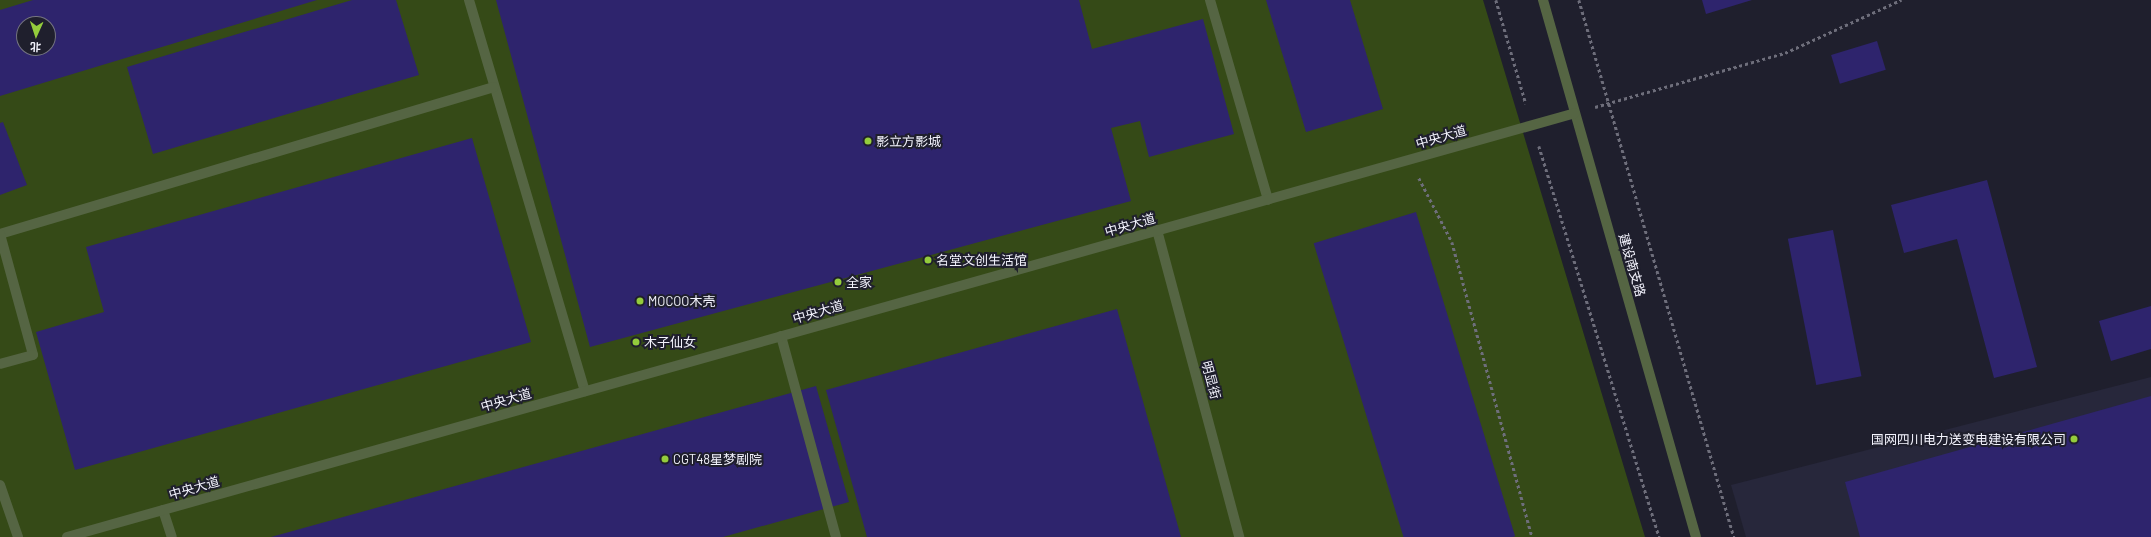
<!DOCTYPE html>
<html>
<head>
<meta charset="utf-8">
<style>
	body { margin:0 }
	#map { position:relative; width:2151px; height:537px; overflow:hidden; background:#1f1f2d; font-family:Barlow,"Noto Sans SC",sans-serif }
	div>[style] { position:absolute }
	.built>* { inset:0; background:#27273b }
	.green>* { inset:0; background:#354a17 }
	.building>* { inset:0; background:#2e246d; transform-origin:0 0 }
	.path>* { height:2.5px; margin-top:-1.25px; transform-origin:0; background:repeating-linear-gradient(90deg,#6e6e7b 0 3px,transparent 0 6px) }
	.minor>* { height:10px; margin:-5px; padding:0 5px; transform-origin:5px; border-radius:5px; background:#556543 }
	.dots>* { width:11px; height:11px; translate:-50% -50%; box-sizing:border-box; border:2px solid #1f1f2d; border-radius:50% }
	span { translate:-50% -50%; white-space:nowrap; text-align:center; line-height:1.15; -webkit-text-stroke:4px #1f1f2d; paint-order:stroke }
	.street-label { font-size:13px; color:#f3f3fd }
	.poi-label { font-size:13px; color:#f3f3fd }
	.left { translate:0 -50%; text-align:left }
	.right { translate:-100% -50%; text-align:right }
	.north { position:absolute; left:16px; top:16px; width:40px; height:40px; box-sizing:border-box; background:#1f1f2d; border:1px solid #747480; border-radius:50%; rotate:183deg; font-size:11px; font-weight:700; line-height:16px; text-align:center; color:#f3f3fd }
	.north::after { content:''; display:block; margin:auto; width:14px; height:18px; background:#94cc3c; clip-path:polygon(50% 0,100% 100%,50% 72%,0 100%) }
</style>
</head>
<body>
<div id="map">
	<div class="built">
		<div style="clip-path:polygon(2151px 377px,2151px 537px,1746px 537px,1731px 485px)"></div>
	</div>
	<div class="green">
		<div style="clip-path:polygon(evenodd,0 0,1483px 0,1645px 537px,0 537px,0 0,24px 24px,48px 24px,48px 48px,24px 48px,24px 24px)"></div>
	</div>
	<div class="building">
		<div style="clip-path:polygon(evenodd,33px 0,317px 0,0 96px,0 10px,33px 0,24px 24px,48px 24px,48px 48px,24px 48px,24px 24px)"></div>
		<div style="clip-path:polygon(352px 0,396px 0,419px 75px,153px 154px,127px 67px)"></div>
		<div style="clip-path:polygon(496px 0,1079px 0,1092px 49px,1203px 19px,1234px 134px,1149px 157px,1140px 121px,1111px 128px,1131px 201px,590px 347px)"></div>
		<div style="clip-path:polygon(1266px 0,1350px 0,1383px 109px,1306px 132px)"></div>
		<div style="clip-path:polygon(1702px 0,1752px 0,1706px 14px)"></div>
		<div style="left:1877px;top:41px;width:30px;height:48px;rotate:73deg"></div>
		<div style="clip-path:polygon(3px 122px,27px 185px,0 195px,0 123px)"></div>
		<div style="clip-path:polygon(472px 138px,531px 342px,75px 470px,36px 332px,104px 312px,86px 247px)"></div>
		<div style="clip-path:polygon(1987px 180px,2037px 367px,1994px 378px,1957px 239px,1904px 253px,1891px 205px)"></div>
		<div style="left:1416px;top:212px;width:339px;height:107px;rotate:73deg"></div>
		<div style="left:1833px;top:230px;width:149px;height:46px;rotate:79deg"></div>
		<div style="clip-path:polygon(2151px 306px,2151px 349px,2111px 361px,2099px 321px)"></div>
		<div style="clip-path:polygon(1117px 309px,1181px 537px,867px 537px,826px 390px)"></div>
		<div style="clip-path:polygon(816px 386px,849px 502px,723px 537px,271px 537px)"></div>
		<div style="clip-path:polygon(2151px 396px,2151px 537px,1860px 537px,1845px 482px)"></div>
	</div>
	<div class="path">
		<div style="left:1496px;top:0;width:108px;rotate:73.9deg"></div>
		<div style="left:1579px;top:0;width:559px;rotate:73.9deg"></div>
		<div style="left:1595px;top:107px;width:198px;rotate:-15.9deg"></div>
		<div style="left:1785px;top:53px;width:128px;rotate:-24.6deg"></div>
		<div style="left:1539px;top:146px;width:409px;rotate:72.9deg"></div>
		<div style="left:1419px;top:178px;width:72px;rotate:62.7deg"></div>
		<div style="left:1452px;top:242px;width:306px;rotate:74.8deg"></div>
	</div>
	<div class="minor">
		<div style="left:469px;top:0;width:408px;rotate:73.5deg"></div>
		<div style="left:1210px;top:0;width:208px;rotate:73.8deg"></div>
		<div style="left:1543px;top:0;width:558px;rotate:74.1deg"></div>
		<div style="left:1157px;top:230px;width:318px;rotate:75deg"></div>
		<div style="left:0;top:234px;width:515px;rotate:-16.57deg"></div>
		<div style="left:0;top:234px;width:125px;rotate:74.7deg"></div>
		<div style="left:33px;top:355px;width:34px;rotate:165deg"></div>
		<div style="left:781px;top:336px;width:208px;rotate:74.7deg"></div>
		<div style="left:0;top:485px;width:55px;rotate:70.9deg"></div>
		<div style="left:163px;top:510px;width:28px;rotate:72deg"></div>
		<div style="left:67px;top:537px;width:1566px;rotate:-15.7deg"></div>
	</div>
	<div class="dots">
		<div style="left:868px;top:141px;background:#94cc3c"></div>
		<div style="left:928px;top:260px;background:#94cc3c"></div>
		<div style="left:838px;top:282px;background:#94cc3c"></div>
		<div style="left:640px;top:301px;background:#94cc3c"></div>
		<div style="left:636px;top:342px;background:#94cc3c"></div>
		<div style="left:2074px;top:439px;background:#94cc3c"></div>
		<div style="left:665px;top:459px;background:#94cc3c"></div>
	</div>
	<div class="street-label">
		<span style="left:1441px;top:137px;rotate:-16deg">中央大道</span>
		<span style="left:1130px;top:225px;rotate:-16deg">中央大道</span>
		<span style="left:1632px;top:265px;rotate:74deg">建设南支路</span>
		<span style="left:818px;top:312px;rotate:-16deg">中央大道</span>
		<span style="left:1211px;top:380px;rotate:75deg">明显街</span>
		<span style="left:506px;top:400px;rotate:-16deg">中央大道</span>
		<span style="left:194px;top:488px;rotate:-16deg">中央大道</span>
	</div>
	<div class="poi-label">
		<span class="left" style="left:876px;top:141px">影立方影城</span>
		<span class="left" style="left:936px;top:260px">名堂文创生活馆</span>
		<span class="left" style="left:846px;top:282px">全家</span>
		<span class="left" style="left:648px;top:301px">MOCOO木壳</span>
		<span class="left" style="left:644px;top:342px">木子仙女</span>
		<span class="right" style="left:2066px;top:439px">国网四川电力送变电建设有限公司</span>
		<span class="left" style="left:673px;top:459px">CGT48星梦剧院</span>
	</div>
	<div class="north">北</div>
</div>
</body>
</html>
